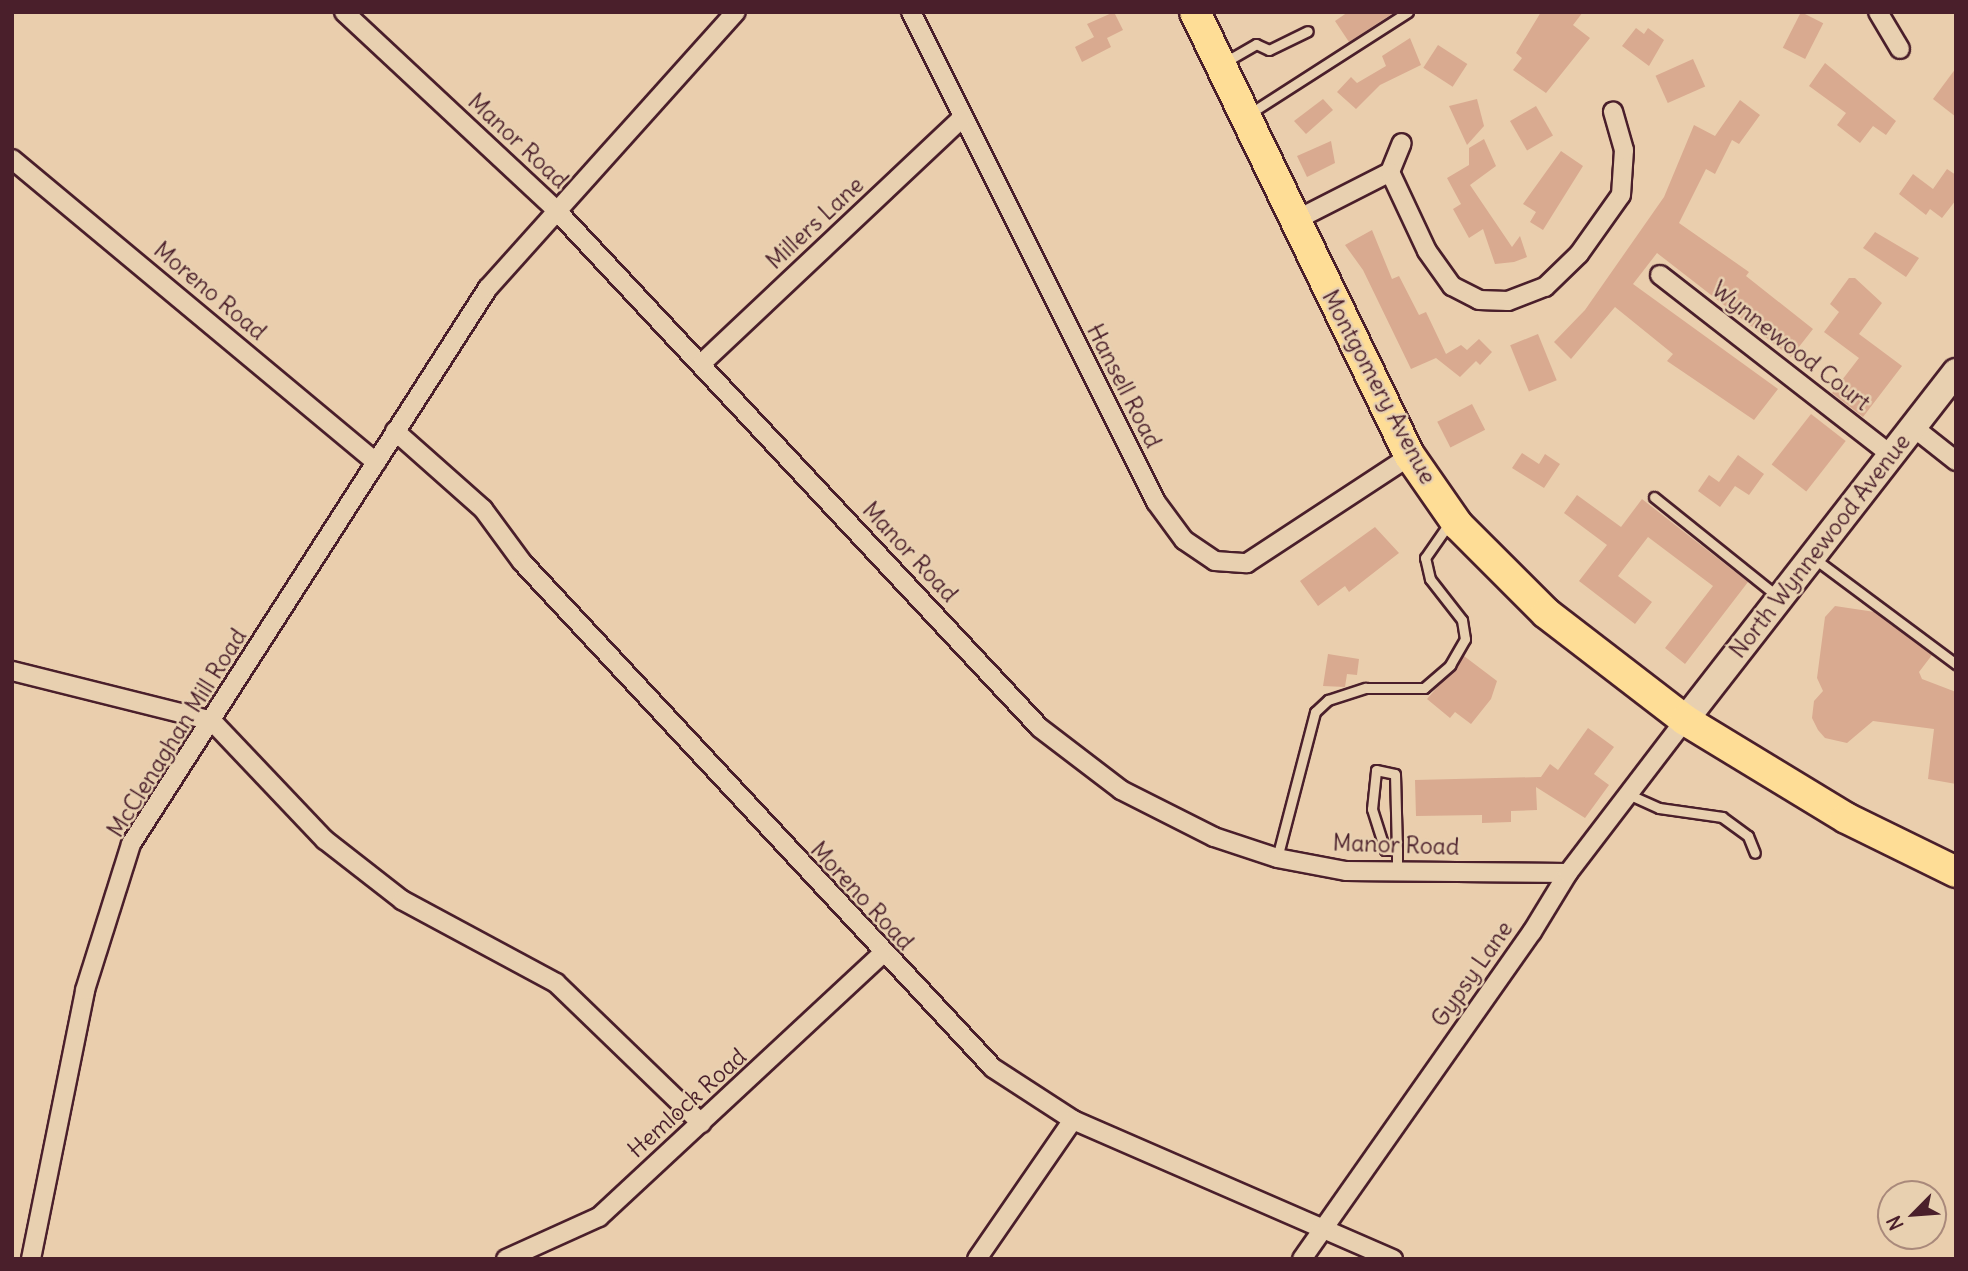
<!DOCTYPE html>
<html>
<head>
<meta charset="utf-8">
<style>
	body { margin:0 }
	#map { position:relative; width:1968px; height:1271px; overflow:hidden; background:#eacead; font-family:Delius,sans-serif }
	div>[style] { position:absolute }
	.building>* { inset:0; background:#d9aa90; transform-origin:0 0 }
	.roads { filter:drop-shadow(2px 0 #4a1f2b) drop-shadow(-2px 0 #4a1f2b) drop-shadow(0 2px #4a1f2b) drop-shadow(0 -2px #4a1f2b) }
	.lane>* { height:9px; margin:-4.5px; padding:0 4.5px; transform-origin:4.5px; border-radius:4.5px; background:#e8d0b0 }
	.street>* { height:18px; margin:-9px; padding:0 9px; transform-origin:9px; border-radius:9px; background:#e8d0b0 }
	.secondary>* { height:26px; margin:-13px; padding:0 13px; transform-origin:13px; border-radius:13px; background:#e8d0b0 }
	.primary>* { height:30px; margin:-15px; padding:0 15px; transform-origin:15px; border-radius:15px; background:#fedd96 }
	span { translate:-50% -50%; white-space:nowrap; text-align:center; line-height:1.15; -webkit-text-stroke:5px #e8d0b0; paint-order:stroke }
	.street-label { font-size:23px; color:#4a1f2b }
	.frame { position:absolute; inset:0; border:14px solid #4a1f2b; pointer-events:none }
	.north { position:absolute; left:1877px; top:1180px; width:70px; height:70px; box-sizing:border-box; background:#e8d0b0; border:2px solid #a9897b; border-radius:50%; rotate:245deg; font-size:19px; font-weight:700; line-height:28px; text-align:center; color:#4a1f2b }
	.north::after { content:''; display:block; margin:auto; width:24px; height:32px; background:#4a1f2b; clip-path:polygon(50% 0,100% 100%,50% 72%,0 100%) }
</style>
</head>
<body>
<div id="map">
	<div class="building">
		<div style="clip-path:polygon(1114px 12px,1123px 30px,1107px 38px,1111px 47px,1082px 62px,1075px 47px,1094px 37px,1087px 24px)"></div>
		<div style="clip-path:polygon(1348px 12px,1395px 12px,1349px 42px,1335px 21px)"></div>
		<div style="clip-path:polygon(1541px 12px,1583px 12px,1573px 25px,1590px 38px,1546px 93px,1513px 70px,1522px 58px,1516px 53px)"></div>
		<div style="left:1801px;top:12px;width:25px;height:40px;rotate:27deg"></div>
		<div style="clip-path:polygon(1636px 28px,1644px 34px,1648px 28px,1664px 40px,1649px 66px,1622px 46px)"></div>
		<div style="clip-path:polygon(1410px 38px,1421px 65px,1380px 85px,1356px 109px,1337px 92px,1351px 77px,1357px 83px,1386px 66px,1382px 56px)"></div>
		<div style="left:1438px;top:45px;width:35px;height:27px;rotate:33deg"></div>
		<div style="left:1693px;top:59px;width:30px;height:41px;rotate:66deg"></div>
		<div style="clip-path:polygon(1825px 63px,1896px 121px,1886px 135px,1873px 126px,1860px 143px,1837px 125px,1846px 113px,1809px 86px)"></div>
		<div style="clip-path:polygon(1956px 68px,1956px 117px,1933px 99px)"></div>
		<div style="clip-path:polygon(1323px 99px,1333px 110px,1306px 134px,1294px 121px)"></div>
		<div style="clip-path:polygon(1477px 99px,1484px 126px,1467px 145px,1449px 106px)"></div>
		<div style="clip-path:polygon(1740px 100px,1760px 115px,1739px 144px,1732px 140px,1715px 174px,1706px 169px,1679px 223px,1749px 272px,1746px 276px,1813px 329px,1791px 357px,1657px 253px,1633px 284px,1778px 389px,1754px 420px,1667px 361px,1673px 354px,1615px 307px,1571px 359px,1554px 342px,1585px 310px,1664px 197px,1694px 125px,1715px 136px)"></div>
		<div style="left:1536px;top:106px;width:34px;height:30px;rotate:60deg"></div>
		<div style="clip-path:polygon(1484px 139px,1496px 166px,1470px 185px,1512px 247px,1520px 236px,1527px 257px,1514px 262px,1495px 264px,1483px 229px,1469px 238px,1453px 209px,1461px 204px,1447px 178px,1469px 165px,1469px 148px)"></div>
		<div style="clip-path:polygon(1331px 141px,1335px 163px,1307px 177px,1297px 156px)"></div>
		<div style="clip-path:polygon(1561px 151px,1583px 166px,1543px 230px,1530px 222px,1536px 212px,1523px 204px)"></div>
		<div style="clip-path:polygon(1947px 169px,1956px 175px,1956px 200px,1942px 218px,1930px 209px,1926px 215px,1899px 194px,1913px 174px,1933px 189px)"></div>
		<div style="clip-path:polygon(1372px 230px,1392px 279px,1399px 276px,1419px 315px,1426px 312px,1446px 354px,1461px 345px,1467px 350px,1479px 339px,1492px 352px,1480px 365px,1476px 361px,1460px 377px,1436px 358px,1411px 369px,1363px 270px,1345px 245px)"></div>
		<div style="clip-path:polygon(1875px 232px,1919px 258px,1906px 277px,1863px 248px)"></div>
		<div style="clip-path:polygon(1849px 278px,1855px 278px,1882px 303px,1859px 334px,1902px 366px,1863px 417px,1832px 393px,1859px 358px,1824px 332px,1839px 312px,1830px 304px)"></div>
		<div style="left:1538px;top:334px;width:50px;height:30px;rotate:68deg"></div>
		<div style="left:1472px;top:404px;width:29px;height:39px;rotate:63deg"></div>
		<div style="left:1811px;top:414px;width:44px;height:64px;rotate:38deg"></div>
		<div style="clip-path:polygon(1522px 453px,1539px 464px,1545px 454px,1560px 464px,1544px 488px,1512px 468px)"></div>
		<div style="clip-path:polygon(1738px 455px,1764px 474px,1749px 495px,1735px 486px,1720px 507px,1698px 491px,1709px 475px,1719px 482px)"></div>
		<div style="clip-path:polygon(1577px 495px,1621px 527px,1642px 499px,1748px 582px,1685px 664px,1665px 648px,1713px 586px,1648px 537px,1618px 576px,1652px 602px,1635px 624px,1579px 581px,1607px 545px,1564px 513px)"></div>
		<div style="clip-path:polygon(1375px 527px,1399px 553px,1349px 592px,1345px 586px,1318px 606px,1300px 581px)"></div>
		<div style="clip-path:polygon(1835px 606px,1875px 612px,1932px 655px,1919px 672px,1922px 679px,1956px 692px,1956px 784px,1928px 779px,1934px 729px,1873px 721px,1847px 743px,1825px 738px,1818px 730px,1812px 718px,1814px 701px,1823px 691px,1817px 678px,1825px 617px)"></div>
		<div style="clip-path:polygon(1328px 654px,1359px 659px,1357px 675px,1347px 674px,1345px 687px,1323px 686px)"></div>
		<div style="clip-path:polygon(1464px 656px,1497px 681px,1491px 699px,1471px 724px,1455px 712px,1450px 718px,1427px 699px)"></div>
		<div style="clip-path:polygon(1588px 728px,1614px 747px,1594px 774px,1609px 785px,1585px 818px,1536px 787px,1537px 810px,1511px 811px,1511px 822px,1482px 823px,1482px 815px,1416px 816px,1415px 780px,1541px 777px,1550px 764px,1558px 770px)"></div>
	</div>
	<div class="roads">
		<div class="lane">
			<div style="left:1225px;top:62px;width:36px;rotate:-30deg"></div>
			<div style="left:1256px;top:44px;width:14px;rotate:25deg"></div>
			<div style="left:1269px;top:50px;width:43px;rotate:-26deg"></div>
			<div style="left:1249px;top:114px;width:189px;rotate:-32.7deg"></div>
			<div style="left:1654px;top:497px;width:158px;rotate:38.8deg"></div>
			<div style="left:1815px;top:559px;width:176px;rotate:36.7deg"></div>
			<div style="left:1630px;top:795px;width:32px;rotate:24deg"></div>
			<div style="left:1659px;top:808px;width:64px;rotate:8.1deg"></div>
			<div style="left:1722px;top:817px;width:32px;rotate:36deg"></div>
			<div style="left:1748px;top:836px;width:18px;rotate:68deg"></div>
			<div style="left:1397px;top:850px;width:12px;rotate:180deg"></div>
			<div style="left:1385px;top:850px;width:43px;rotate:-107.6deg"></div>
			<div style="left:1372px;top:809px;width:39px;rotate:-84deg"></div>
			<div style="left:1376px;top:770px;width:19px;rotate:12deg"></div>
			<div style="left:1395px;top:774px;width:76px;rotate:88.5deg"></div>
			<div style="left:1397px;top:850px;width:22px;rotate:90deg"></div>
			<div style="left:1277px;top:858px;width:151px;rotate:-75.4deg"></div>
			<div style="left:1315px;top:712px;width:18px;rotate:-43deg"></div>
			<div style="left:1328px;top:700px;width:40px;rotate:-18deg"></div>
			<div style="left:1366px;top:688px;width:58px"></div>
			<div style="left:1424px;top:688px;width:35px;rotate:-41deg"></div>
			<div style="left:1450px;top:665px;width:30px;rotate:-60deg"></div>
			<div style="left:1465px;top:639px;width:19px;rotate:-99deg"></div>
			<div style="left:1462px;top:620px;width:52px;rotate:-128deg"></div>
			<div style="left:1430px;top:579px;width:22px;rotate:-103deg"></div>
			<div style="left:1425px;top:558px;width:44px;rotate:-55.2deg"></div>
		</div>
		<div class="street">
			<div style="left:344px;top:12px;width:289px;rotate:43deg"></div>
			<div style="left:555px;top:209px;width:710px;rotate:46.94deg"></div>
			<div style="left:1040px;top:728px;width:102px;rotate:37.4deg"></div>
			<div style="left:1121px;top:790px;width:104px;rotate:26.8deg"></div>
			<div style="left:1214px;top:837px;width:66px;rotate:18.4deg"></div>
			<div style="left:1277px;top:858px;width:70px;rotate:10.7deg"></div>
			<div style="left:1346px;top:871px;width:222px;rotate:0.5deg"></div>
			<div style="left:911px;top:12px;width:548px;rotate:63.43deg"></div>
			<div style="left:1156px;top:502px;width:47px;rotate:53.6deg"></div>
			<div style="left:1184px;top:540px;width:37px;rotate:34deg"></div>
			<div style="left:1215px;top:561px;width:32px;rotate:4deg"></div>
			<div style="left:1247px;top:563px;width:195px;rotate:-33.3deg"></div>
			<div style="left:1878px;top:12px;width:43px;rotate:59.3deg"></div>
			<div style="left:12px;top:159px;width:474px;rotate:39.8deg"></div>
			<div style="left:1390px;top:172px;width:31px;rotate:-68deg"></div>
			<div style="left:1294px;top:221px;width:108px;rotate:-27deg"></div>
			<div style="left:1390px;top:172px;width:87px;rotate:64.9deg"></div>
			<div style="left:1427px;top:251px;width:43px;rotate:54.5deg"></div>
			<div style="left:1452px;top:286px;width:30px;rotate:27deg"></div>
			<div style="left:1479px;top:300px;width:29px;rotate:2deg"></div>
			<div style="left:1508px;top:301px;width:40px;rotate:-21deg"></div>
			<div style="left:1545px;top:287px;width:47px;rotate:-44.1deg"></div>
			<div style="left:1579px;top:254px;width:72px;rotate:-54.6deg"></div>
			<div style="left:1621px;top:195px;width:45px;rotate:-86.2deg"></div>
			<div style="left:1624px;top:150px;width:40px;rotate:-106deg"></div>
			<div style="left:1660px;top:275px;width:293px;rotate:37.9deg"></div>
			<div style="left:701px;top:364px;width:359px;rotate:-43.3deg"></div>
			<div style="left:1913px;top:427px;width:55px;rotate:38.3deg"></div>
			<div style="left:395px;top:431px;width:118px;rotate:41.6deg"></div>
			<div style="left:483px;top:509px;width:66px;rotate:53.7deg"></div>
			<div style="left:522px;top:562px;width:691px;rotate:47.05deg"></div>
			<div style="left:993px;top:1068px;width:95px;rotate:33deg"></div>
			<div style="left:1073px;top:1120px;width:349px;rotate:23.5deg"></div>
			<div style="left:12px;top:671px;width:206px;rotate:14deg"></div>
			<div style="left:212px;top:721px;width:164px;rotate:46.5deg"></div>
			<div style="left:325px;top:840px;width:98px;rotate:37.9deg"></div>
			<div style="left:402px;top:900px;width:175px;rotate:28.3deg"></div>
			<div style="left:556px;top:983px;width:202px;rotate:44deg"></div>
			<div style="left:31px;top:1259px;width:274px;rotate:-78.6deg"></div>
			<div style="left:85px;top:990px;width:153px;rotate:-72.5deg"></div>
			<div style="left:131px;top:844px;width:661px;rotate:-57.3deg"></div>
			<div style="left:488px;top:288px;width:371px;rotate:-48.1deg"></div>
			<div style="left:506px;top:1259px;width:102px;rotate:-24.3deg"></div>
			<div style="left:599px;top:1217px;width:386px;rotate:-42.9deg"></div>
			<div style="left:977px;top:1259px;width:169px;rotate:-55.4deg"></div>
			<div style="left:1302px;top:1259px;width:400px;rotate:-54.9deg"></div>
			<div style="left:1532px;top:932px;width:69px;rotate:-58.6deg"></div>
			<div style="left:1568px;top:873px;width:193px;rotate:-52.6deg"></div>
		</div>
		<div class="secondary">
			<div style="left:1685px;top:720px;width:441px;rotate:-52.1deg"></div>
		</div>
		<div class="primary">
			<div style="left:1195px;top:12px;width:493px;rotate:64.2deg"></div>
			<div style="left:1410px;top:456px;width:84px;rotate:55.2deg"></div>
			<div style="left:1458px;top:525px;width:124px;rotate:45deg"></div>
			<div style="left:1546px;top:613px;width:175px;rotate:37.6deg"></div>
			<div style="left:1685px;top:720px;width:188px;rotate:31.3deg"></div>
			<div style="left:1846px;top:818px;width:123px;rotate:26.1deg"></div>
		</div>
	</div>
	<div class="street-label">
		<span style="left:518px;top:141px;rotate:43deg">Manor Road</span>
		<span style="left:815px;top:223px;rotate:-43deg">Millers Lane</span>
		<span style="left:210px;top:291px;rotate:40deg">Moreno Road</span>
		<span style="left:1791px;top:346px;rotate:38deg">Wynnewood Court</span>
		<span style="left:1124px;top:386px;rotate:63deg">Hansell Road</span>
		<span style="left:1379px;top:387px;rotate:62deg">Montgomery Avenue</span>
		<span style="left:1820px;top:546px;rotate:-52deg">North Wynnewood Avenue</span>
		<span style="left:910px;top:552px;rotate:47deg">Manor Road</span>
		<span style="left:177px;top:733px;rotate:-58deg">McClenaghan Mill Road</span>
		<span style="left:1396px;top:845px;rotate:2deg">Manor Road</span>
		<span style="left:862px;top:896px;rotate:47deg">Moreno Road</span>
		<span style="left:1472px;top:974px;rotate:-55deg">Gypsy Lane</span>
		<span style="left:687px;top:1103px;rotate:-42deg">Hemlock Road</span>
	</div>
	<div class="frame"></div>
	<div class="north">N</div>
</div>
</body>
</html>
